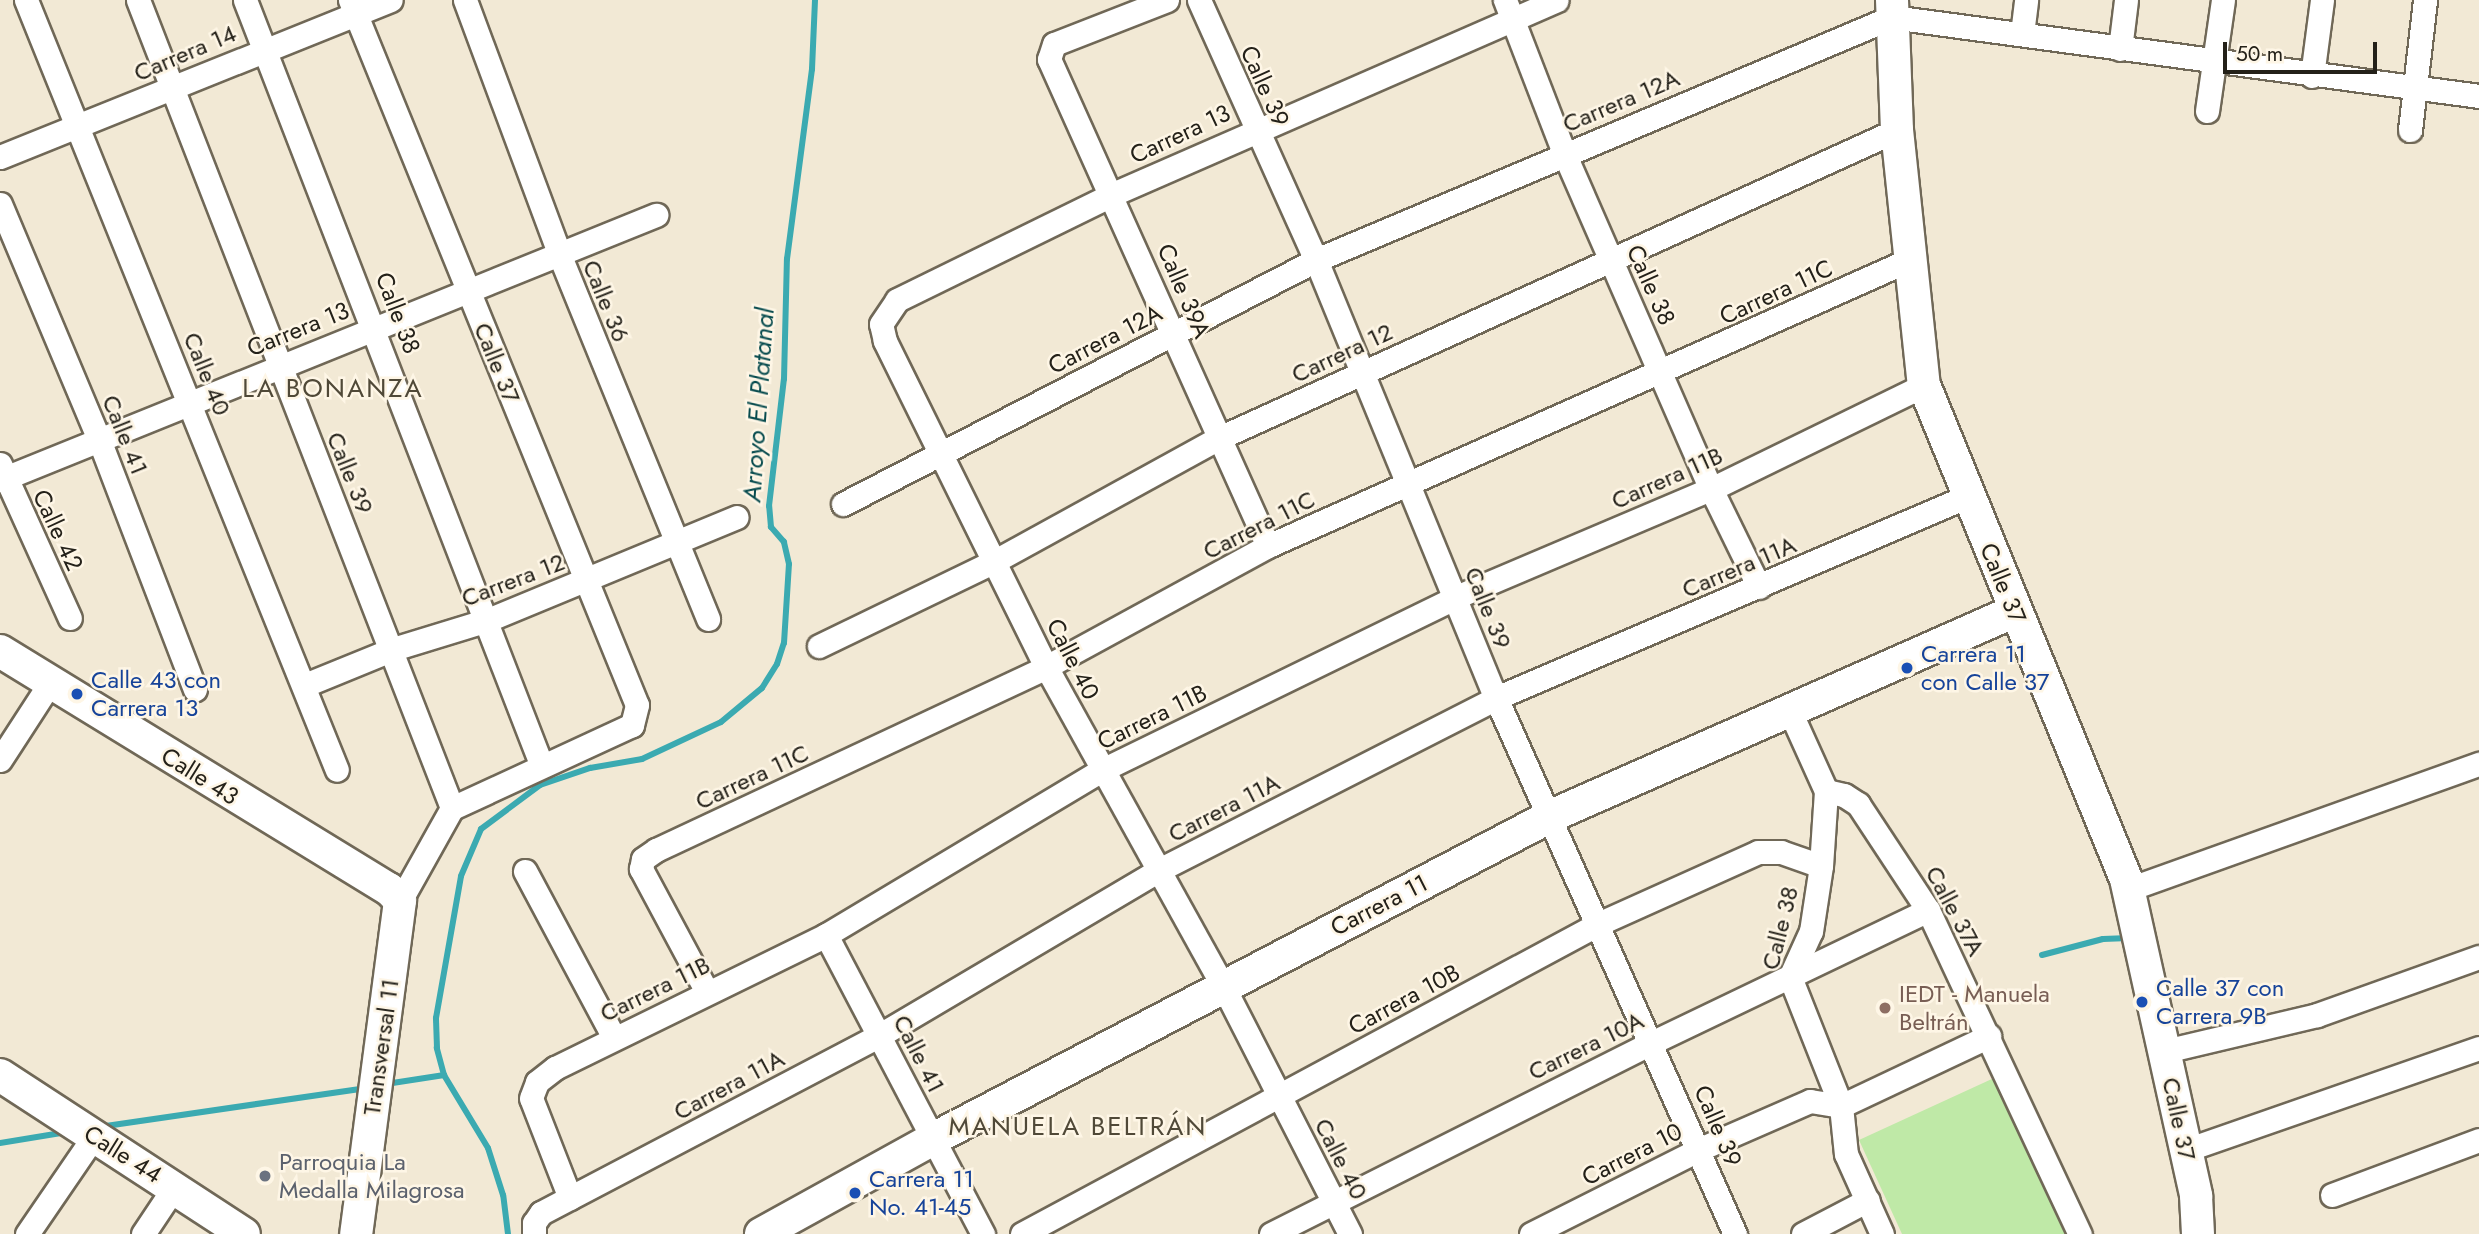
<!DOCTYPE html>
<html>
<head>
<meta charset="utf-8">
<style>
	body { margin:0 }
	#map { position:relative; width:2479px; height:1234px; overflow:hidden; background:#f2e9d5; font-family:Jost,sans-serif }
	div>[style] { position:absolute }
	.green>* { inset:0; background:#bfe9a7 }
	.stream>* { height:6px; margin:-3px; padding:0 3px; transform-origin:3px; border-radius:3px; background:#3baab1 }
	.roads { filter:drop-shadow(2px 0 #706857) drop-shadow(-2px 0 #706857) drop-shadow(0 2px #706857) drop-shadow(0 -2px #706857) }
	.street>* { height:23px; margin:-11.5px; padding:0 11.5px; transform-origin:11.5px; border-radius:11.5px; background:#fff }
	.secondary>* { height:32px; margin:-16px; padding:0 16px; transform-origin:16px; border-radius:16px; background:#fff }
	.dots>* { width:19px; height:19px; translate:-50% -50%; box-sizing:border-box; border:4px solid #fef6e6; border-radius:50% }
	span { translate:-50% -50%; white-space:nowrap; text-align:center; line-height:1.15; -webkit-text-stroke:5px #fef6e6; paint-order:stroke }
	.street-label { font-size:24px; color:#242119 }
	.transit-label { font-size:24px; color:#164399 }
	.left { translate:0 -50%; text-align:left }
	.education-label { font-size:24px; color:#785e54 }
	.worship-label { font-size:24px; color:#5b616d }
	.neighbourhood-label { font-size:26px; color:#504938; letter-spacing:2px }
	.water-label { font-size:26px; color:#074b4e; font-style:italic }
	.scale { position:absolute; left:2223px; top:42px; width:154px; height:32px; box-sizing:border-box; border:4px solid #242119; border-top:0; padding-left:9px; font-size:21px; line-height:24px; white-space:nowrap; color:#242119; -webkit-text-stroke:5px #fef6e6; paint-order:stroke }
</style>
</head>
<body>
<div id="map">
	<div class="green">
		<div style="clip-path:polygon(1994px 1078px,2066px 1234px,1902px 1234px,1859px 1140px)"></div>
	</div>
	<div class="stream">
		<div style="left:2042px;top:955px;width:63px;rotate:-14.7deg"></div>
		<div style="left:2103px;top:939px;width:26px;rotate:-2deg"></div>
		<div style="left:386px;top:1084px;width:59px;rotate:-8.8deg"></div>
		<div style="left:99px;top:1127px;width:269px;rotate:-8.3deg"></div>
		<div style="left:0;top:1143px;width:68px;rotate:-9.3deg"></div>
		<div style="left:508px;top:1234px;width:39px;rotate:-97deg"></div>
		<div style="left:503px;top:1195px;width:49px;rotate:-107.7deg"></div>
		<div style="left:488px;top:1148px;width:85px;rotate:-121.1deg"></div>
		<div style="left:444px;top:1075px;width:28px;rotate:-105deg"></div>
		<div style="left:437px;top:1048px;width:30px;rotate:-92deg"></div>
		<div style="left:436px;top:1018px;width:144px;rotate:-80deg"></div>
		<div style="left:461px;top:876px;width:51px;rotate:-66.9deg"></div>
		<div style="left:481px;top:829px;width:74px;rotate:-36.7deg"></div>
		<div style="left:540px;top:785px;width:53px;rotate:-18.8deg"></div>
		<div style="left:590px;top:768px;width:53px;rotate:-9.8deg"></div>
		<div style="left:642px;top:759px;width:87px;rotate:-25.1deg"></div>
		<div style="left:721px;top:722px;width:53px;rotate:-39.7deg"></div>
		<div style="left:762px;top:688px;width:28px;rotate:-58deg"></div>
		<div style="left:777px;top:664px;width:22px;rotate:-72deg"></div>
		<div style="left:784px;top:643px;width:79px;rotate:-86.4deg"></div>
		<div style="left:789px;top:564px;width:23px;rotate:-103deg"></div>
		<div style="left:784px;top:542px;width:20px;rotate:-131deg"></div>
		<div style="left:771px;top:527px;width:21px;rotate:-95deg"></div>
		<div style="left:769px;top:506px;width:128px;rotate:-83.3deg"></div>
		<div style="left:784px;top:379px;width:120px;rotate:-88.6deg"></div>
		<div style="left:787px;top:259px;width:192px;rotate:-82.5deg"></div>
		<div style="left:812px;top:69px;width:69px;rotate:-87.5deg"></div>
	</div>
	<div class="roads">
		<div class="street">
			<div style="left:26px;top:0;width:830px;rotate:68.01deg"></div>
			<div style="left:138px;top:0;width:867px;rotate:68.76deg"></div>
			<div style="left:245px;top:0;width:819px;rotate:68.82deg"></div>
			<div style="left:350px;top:0;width:761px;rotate:67.85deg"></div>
			<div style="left:637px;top:705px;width:21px;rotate:104deg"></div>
			<div style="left:632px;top:725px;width:198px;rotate:155.2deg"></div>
			<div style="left:452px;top:808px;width:107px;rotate:119.2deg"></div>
			<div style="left:465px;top:0;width:273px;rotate:69.6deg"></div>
			<div style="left:560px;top:256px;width:392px;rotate:67.8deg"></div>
			<div style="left:1167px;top:0;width:121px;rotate:158.7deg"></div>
			<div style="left:1054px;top:44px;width:16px;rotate:108deg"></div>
			<div style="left:1049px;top:59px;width:534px;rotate:65.79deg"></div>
			<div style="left:1199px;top:0;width:285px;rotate:65.8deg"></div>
			<div style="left:1316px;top:260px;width:474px;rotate:67.7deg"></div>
			<div style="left:1496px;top:698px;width:587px;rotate:65.97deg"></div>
			<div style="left:1505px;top:0;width:164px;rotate:68.9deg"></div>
			<div style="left:1564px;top:153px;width:367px;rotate:66.4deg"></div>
			<div style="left:1711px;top:489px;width:109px;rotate:63.9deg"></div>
			<div style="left:2022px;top:34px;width:34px;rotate:-83deg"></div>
			<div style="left:2120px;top:49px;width:49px;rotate:-83deg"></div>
			<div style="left:2312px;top:76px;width:77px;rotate:-82.5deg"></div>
			<div style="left:2207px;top:111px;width:112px;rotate:-81.8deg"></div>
			<div style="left:2410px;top:130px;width:131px;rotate:-83.4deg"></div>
			<div style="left:0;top:157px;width:421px;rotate:-21.9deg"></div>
			<div style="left:0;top:204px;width:258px;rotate:67.2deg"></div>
			<div style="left:100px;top:442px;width:265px;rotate:69deg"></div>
			<div style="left:0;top:464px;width:169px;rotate:65.6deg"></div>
			<div style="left:0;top:480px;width:708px;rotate:-22deg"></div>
			<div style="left:843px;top:504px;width:532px;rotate:-27.29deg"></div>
			<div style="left:1316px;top:260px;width:625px;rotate:-22.87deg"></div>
			<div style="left:1892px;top:17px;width:592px;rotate:7.66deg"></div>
			<div style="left:819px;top:646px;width:195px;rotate:-25.8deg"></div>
			<div style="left:995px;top:561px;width:256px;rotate:-28.8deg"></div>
			<div style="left:1219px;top:438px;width:745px;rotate:-24.43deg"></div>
			<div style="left:305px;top:685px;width:95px;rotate:-22.2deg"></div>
			<div style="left:393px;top:649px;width:99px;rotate:-17deg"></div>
			<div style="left:488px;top:620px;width:269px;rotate:-22.5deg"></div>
			<div style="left:1789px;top:709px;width:90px;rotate:65.7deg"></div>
			<div style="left:1826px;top:791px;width:75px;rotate:93.8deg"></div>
			<div style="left:1821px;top:866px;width:66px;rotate:98.7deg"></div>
			<div style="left:1811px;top:931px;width:51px;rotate:114.5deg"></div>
			<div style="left:1790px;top:977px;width:139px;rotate:68.4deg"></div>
			<div style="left:1841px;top:1106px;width:48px;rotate:84.1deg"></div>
			<div style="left:1846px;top:1154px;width:88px;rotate:65.8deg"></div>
			<div style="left:0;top:760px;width:92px;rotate:-57deg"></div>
			<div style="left:1826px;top:791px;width:18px;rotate:13deg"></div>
			<div style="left:1844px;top:795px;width:17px;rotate:33deg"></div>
			<div style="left:1858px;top:804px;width:127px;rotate:56.6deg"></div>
			<div style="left:1928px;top:910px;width:358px;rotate:64.9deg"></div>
			<div style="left:525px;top:871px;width:189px;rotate:61.9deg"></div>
			<div style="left:2129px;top:889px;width:372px;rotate:-19.7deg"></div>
			<div style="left:826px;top:935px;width:338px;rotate:62.3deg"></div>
			<div style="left:707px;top:992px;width:140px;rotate:-118.2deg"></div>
			<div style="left:641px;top:869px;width:10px;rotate:-79deg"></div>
			<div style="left:643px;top:859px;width:16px;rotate:-35deg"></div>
			<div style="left:656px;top:850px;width:431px;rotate:-25.1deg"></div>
			<div style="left:1046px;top:667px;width:253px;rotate:-28.6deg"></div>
			<div style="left:1268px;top:546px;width:702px;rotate:-24.05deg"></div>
			<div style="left:2165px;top:1051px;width:156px;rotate:-13.3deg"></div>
			<div style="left:2317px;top:1015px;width:172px;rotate:-19.7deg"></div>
			<div style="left:2186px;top:1150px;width:310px;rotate:-19.2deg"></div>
			<div style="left:2332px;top:1195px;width:157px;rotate:-20.5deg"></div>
			<div style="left:570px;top:1198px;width:107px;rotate:-111.3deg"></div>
			<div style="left:531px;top:1098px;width:17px;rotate:-69deg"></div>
			<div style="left:537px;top:1082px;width:23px;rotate:-38deg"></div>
			<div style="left:555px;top:1068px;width:302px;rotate:-26.1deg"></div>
			<div style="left:826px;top:935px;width:322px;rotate:-30.9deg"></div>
			<div style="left:1102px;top:770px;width:394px;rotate:-26deg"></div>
			<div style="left:1456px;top:597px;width:277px;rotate:-23deg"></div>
			<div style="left:1711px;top:489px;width:237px;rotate:-26deg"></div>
			<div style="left:27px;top:1234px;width:119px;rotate:-55.6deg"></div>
			<div style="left:143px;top:1234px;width:58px;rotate:-56.3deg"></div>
			<div style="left:534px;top:1234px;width:11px;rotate:-90deg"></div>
			<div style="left:534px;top:1223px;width:12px;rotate:-55deg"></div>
			<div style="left:541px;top:1213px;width:383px;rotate:-27.7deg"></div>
			<div style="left:880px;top:1035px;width:322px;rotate:-30.6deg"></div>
			<div style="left:1157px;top:871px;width:381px;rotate:-27deg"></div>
			<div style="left:1496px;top:698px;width:513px;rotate:-23.17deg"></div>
			<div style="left:1022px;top:1234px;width:654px;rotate:-28.29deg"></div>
			<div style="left:1598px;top:924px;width:175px;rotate:-24.2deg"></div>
			<div style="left:1758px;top:852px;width:23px"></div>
			<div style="left:1781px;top:852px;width:42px;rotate:19.3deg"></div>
			<div style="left:1271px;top:1234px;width:428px;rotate:-26.7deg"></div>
			<div style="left:1653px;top:1042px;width:305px;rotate:-25.6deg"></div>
			<div style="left:1350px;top:1234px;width:279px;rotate:-117.1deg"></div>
			<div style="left:1223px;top:986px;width:365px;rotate:-119deg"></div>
			<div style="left:1046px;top:667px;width:364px;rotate:-116.3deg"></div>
			<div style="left:885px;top:341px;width:17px;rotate:-103deg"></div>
			<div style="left:881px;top:324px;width:29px;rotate:-56deg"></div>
			<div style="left:897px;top:300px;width:241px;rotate:-26.1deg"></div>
			<div style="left:1113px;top:194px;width:484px;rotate:-23.6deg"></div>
			<div style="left:1531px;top:1234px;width:189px;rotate:-26.7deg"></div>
			<div style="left:1700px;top:1149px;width:120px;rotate:-23.6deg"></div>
			<div style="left:1810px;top:1101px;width:31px;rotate:9deg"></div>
			<div style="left:1841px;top:1106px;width:164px;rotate:-25.3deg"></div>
			<div style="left:1803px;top:1234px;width:73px;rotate:-27.6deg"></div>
		</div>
		<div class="secondary">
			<div style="left:1892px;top:0;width:130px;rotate:87.8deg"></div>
			<div style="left:1897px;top:130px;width:256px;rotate:84deg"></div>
			<div style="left:1924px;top:385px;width:534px;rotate:67.76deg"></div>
			<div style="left:2126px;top:879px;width:325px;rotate:77.5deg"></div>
			<div style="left:2196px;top:1196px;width:38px;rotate:87deg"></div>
			<div style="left:0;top:651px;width:456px;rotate:31.5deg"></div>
			<div style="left:389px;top:889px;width:16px;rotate:47deg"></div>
			<div style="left:400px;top:901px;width:336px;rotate:97.5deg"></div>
			<div style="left:0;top:1075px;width:291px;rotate:33.1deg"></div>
			<div style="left:761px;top:1234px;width:196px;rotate:-28.9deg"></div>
			<div style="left:933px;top:1139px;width:697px;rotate:-27.59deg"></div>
			<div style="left:1551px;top:816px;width:507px;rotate:-23.84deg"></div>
		</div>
	</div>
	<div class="dots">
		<div style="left:1907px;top:668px;background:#1a4fb4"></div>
		<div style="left:77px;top:694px;background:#1a4fb4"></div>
		<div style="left:2142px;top:1002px;background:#1a4fb4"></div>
		<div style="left:1885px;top:1008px;background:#8d6e63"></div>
		<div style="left:265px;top:1176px;background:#6b7280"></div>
		<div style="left:855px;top:1193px;background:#1a4fb4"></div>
	</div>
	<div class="street-label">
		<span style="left:185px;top:53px;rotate:-23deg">Carrera 14</span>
		<span style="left:1265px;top:86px;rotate:66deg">Calle 39</span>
		<span style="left:1621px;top:101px;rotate:-23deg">Carrera 12A</span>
		<span style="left:1180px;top:134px;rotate:-25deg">Carrera 13</span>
		<span style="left:1651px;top:285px;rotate:66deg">Calle 38</span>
		<span style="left:1184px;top:291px;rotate:67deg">Calle 39A</span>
		<span style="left:1776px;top:292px;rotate:-25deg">Carrera 11C</span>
		<span style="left:606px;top:301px;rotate:68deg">Calle 36</span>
		<span style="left:398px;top:313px;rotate:69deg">Calle 38</span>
		<span style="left:298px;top:329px;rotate:-22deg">Carrera 13</span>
		<span style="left:1105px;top:339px;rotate:-27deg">Carrera 12A</span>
		<span style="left:1342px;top:353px;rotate:-25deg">Carrera 12</span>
		<span style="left:497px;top:363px;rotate:68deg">Calle 37</span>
		<span style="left:207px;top:374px;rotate:68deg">Calle 40</span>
		<span style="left:125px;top:435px;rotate:68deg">Calle 41</span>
		<span style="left:350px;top:473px;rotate:68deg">Calle 39</span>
		<span style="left:1667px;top:478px;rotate:-24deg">Carrera 11B</span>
		<span style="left:1259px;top:525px;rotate:-27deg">Carrera 11C</span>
		<span style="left:58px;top:530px;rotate:65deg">Calle 42</span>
		<span style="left:1739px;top:567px;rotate:-23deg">Carrera 11A</span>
		<span style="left:513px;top:580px;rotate:-21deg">Carrera 12</span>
		<span style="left:2003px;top:583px;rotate:68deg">Calle 37</span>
		<span style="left:1488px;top:608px;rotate:68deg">Calle 39</span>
		<span style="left:1073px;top:659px;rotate:63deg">Calle 40</span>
		<span style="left:1152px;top:717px;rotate:-26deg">Carrera 11B</span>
		<span style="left:200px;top:776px;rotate:32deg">Calle 43</span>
		<span style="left:752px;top:777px;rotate:-25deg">Carrera 11C</span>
		<span style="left:1224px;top:808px;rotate:-27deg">Carrera 11A</span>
		<span style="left:1379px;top:905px;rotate:-27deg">Carrera 11</span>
		<span style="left:1955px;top:911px;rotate:62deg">Calle 37A</span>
		<span style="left:1780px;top:928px;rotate:-76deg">Calle 38</span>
		<span style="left:655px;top:989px;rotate:-26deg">Carrera 11B</span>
		<span style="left:1404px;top:999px;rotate:-28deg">Carrera 10B</span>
		<span style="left:1586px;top:1046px;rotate:-26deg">Carrera 10A</span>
		<span style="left:381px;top:1047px;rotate:-82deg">Transversal 11</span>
		<span style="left:919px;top:1054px;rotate:63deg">Calle 41</span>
		<span style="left:729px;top:1085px;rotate:-28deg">Carrera 11A</span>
		<span style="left:2179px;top:1119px;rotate:78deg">Calle 37</span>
		<span style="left:1718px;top:1126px;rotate:67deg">Calle 39</span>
		<span style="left:123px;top:1154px;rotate:32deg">Calle 44</span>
		<span style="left:1632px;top:1154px;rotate:-27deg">Carrera 10</span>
		<span style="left:1341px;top:1159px;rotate:63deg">Calle 40</span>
	</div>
	<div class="transit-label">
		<span class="left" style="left:1921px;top:668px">Carrera 11<br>con Calle 37</span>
		<span class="left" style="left:91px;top:694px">Calle 43 con<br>Carrera 13</span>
		<span class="left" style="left:2156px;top:1002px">Calle 37 con<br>Carrera 9B</span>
		<span class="left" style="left:869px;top:1193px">Carrera 11<br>No. 41-45</span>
	</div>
	<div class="education-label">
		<span class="left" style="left:1899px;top:1008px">IEDT - Manuela<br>Beltrán</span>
	</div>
	<div class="worship-label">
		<span class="left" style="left:279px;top:1176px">Parroquia La<br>Medalla Milagrosa</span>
	</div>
	<div class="neighbourhood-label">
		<span style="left:333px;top:389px">LA BONANZA</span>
		<span style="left:1078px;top:1127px">MANUELA BELTRÁN</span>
	</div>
	<div class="water-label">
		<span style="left:759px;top:405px;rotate:-86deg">Arroyo El Platanal</span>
	</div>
	<div class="scale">50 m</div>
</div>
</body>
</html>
